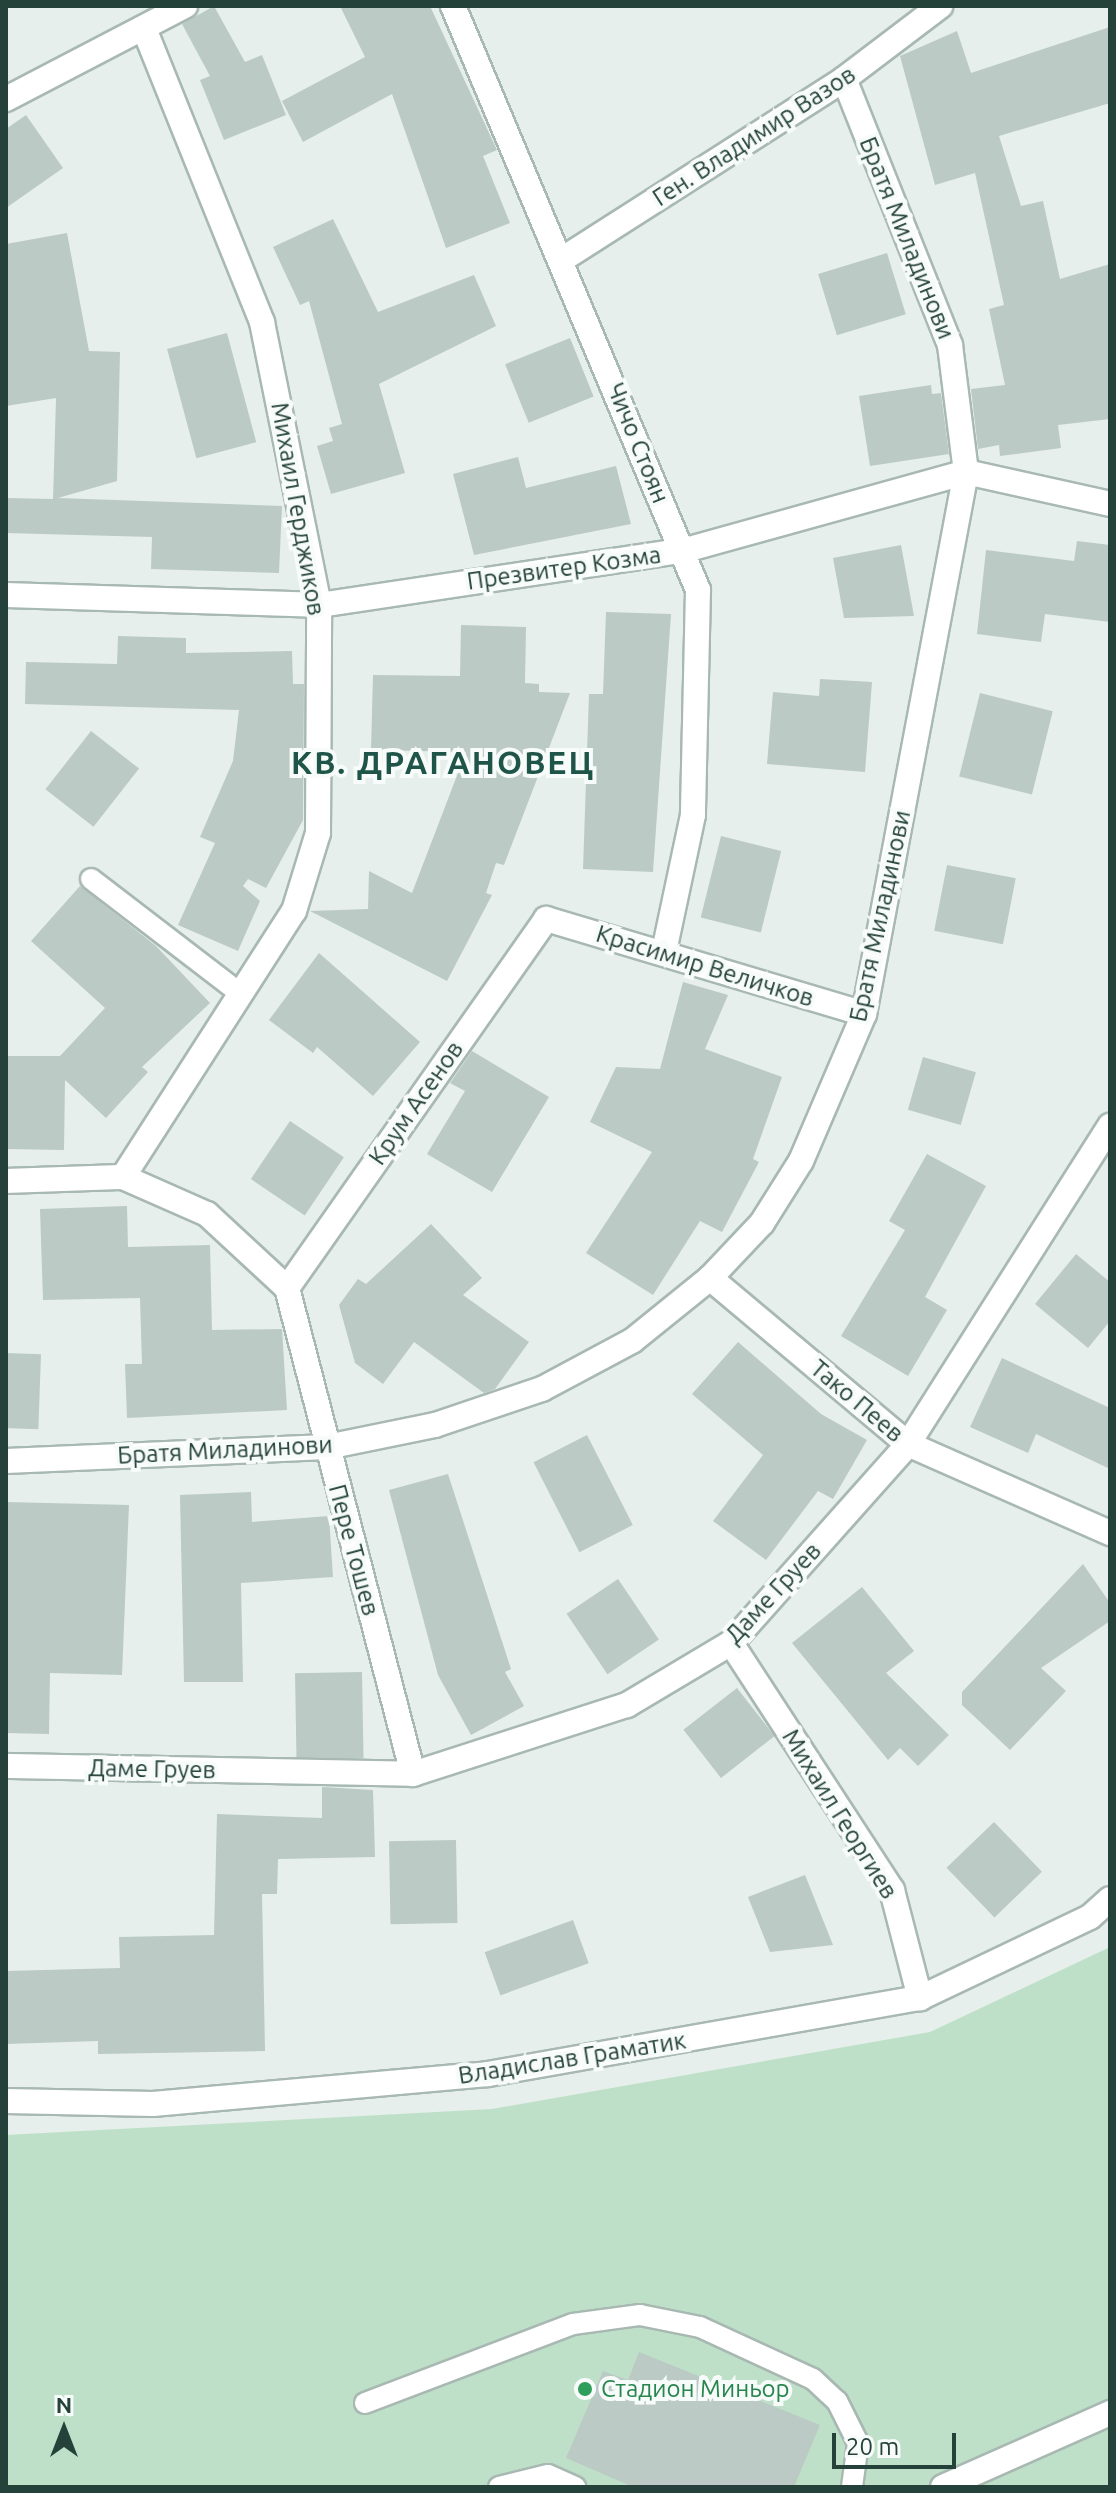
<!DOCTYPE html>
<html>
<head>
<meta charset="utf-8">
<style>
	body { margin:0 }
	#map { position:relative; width:1116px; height:2493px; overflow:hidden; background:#e6efeb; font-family:Ubuntu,sans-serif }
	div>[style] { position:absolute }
	.green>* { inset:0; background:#bfe0c8 }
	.building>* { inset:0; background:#bbcac4; transform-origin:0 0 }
	.roads { filter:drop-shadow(2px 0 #a8b8b2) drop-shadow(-2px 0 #a8b8b2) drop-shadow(0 2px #a8b8b2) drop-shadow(0 -2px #a8b8b2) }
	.lane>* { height:20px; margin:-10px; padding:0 10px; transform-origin:10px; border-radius:10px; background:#fff }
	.street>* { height:24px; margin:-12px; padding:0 12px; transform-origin:12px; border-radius:12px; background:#fff }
	.dots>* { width:22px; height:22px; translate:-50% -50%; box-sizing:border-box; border:4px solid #f7fbf9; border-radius:50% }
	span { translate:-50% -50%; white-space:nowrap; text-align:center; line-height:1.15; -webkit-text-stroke:8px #f7fbf9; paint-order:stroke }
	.street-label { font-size:24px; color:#24423a }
	.leisure-label { font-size:24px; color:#27864d }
	.left { translate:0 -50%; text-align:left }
	.district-label { font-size:32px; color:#1f5548; font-weight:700; letter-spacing:2px }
	.frame { position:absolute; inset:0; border:8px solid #24423a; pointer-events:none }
	.north { position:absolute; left:24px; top:2389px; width:80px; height:80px; -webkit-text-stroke:6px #f7fbf9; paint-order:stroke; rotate:0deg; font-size:22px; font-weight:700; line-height:32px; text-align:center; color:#24423a }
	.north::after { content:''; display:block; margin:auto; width:28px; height:36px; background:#24423a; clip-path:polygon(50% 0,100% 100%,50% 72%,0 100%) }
	.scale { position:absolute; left:832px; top:2433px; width:124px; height:36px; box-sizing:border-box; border:4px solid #24423a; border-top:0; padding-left:10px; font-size:24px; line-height:28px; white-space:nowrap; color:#24423a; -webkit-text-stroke:6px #f7fbf9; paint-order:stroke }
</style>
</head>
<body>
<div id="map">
	<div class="green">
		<div style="clip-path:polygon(1110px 1947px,1110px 2487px,6px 2487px,6px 2135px,492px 2109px,930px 2032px)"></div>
	</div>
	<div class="building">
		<div style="clip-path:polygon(214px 6px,245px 62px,262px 55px,286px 115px,224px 140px,200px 80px,210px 76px,182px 24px)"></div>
		<div style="clip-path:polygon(340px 6px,430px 6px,497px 150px,483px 156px,510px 223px,446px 248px,392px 94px,303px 142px,282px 101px,365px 57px)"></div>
		<div style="clip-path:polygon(1110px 27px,1110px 103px,999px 136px,1021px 206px,1043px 201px,1060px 279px,1110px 264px,1110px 419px,1058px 425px,1061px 448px,1000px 456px,999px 445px,978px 449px,971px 389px,1005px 385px,989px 309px,1004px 305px,975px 173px,935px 185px,900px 56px,957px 31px,971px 73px)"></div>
		<div style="clip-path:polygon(26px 115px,63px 168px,6px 208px,6px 129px)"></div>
		<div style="clip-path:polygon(333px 219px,378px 312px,474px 275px,496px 326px,379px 384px,405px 473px,331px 494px,317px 446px,333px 441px,329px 428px,342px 424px,309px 301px,300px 305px,273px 247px)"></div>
		<div style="clip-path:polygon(67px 233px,89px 351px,120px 352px,117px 481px,58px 498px,282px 506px,279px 573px,151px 569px,152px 537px,6px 533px,6px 498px,53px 499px,56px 398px,6px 406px,6px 244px)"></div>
		<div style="left:887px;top:253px;width:64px;height:72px;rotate:73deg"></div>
		<div style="left:227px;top:333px;width:113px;height:62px;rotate:75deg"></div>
		<div style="left:570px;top:338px;width:63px;height:70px;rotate:68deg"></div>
		<div style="clip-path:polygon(931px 385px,932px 394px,941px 393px,949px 454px,870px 466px,859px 396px)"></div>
		<div style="clip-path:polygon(518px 457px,526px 488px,616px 466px,631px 524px,474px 555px,453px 474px)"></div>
		<div style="clip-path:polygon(1077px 541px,1110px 545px,1110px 622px,1045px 614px,1041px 642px,977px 634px,986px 550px,1074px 561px)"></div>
		<div style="clip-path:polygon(901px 545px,914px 616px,844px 618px,833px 558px)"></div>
		<div style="clip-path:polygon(606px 612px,671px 614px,653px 872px,583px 869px,589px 694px,603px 694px)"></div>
		<div style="clip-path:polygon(461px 625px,526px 627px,525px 683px,539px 684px,539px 692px,570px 693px,504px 865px,496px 863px,486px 893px,492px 895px,447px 981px,310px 911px,368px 909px,369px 871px,412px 893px,466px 752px,371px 750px,373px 675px,460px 676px)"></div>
		<div style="clip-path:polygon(118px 636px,186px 638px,186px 653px,292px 651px,293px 684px,304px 684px,303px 820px,266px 888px,248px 879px,243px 886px,260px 901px,238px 951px,178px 925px,215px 843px,200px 837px,233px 761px,239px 710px,25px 704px,26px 662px,117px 664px)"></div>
		<div style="clip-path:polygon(820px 679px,872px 682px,865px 772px,767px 764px,773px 692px,819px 696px)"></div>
		<div style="left:980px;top:693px;width:75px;height:86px;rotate:14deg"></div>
		<div style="left:91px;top:731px;width:61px;height:74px;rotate:38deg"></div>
		<div style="left:721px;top:836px;width:62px;height:84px;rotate:14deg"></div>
		<div style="left:947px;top:865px;width:70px;height:67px;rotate:11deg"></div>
		<div style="clip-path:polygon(80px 886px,156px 946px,210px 1003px,142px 1067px,148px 1072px,106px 1118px,65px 1080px,64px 1150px,6px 1149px,6px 1056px,60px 1056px,105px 1008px,31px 941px)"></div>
		<div style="clip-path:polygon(319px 953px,420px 1042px,373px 1096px,317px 1047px,313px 1053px,269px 1020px)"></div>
		<div style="clip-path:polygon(683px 982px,728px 995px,705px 1049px,782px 1077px,753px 1159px,759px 1162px,722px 1232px,700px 1221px,653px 1295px,586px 1253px,652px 1152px,590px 1122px,616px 1067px,660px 1069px)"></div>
		<div style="clip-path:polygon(472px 1051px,549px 1097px,492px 1192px,427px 1154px,465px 1091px,450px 1083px)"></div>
		<div style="left:923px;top:1057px;width:55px;height:55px;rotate:16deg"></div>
		<div style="left:290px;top:1121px;width:65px;height:70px;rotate:34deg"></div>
		<div style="clip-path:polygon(927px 1154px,986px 1186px,925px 1297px,947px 1310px,908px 1376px,841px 1336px,905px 1230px,889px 1221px)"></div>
		<div style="clip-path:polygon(127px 1206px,128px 1247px,210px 1245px,212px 1330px,282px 1329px,287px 1410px,127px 1418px,125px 1364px,142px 1364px,140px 1298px,43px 1300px,40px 1209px)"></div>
		<div style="clip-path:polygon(431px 1224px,482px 1278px,463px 1295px,529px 1342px,495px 1389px,484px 1393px,414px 1342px,383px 1384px,355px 1363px,339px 1305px,358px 1279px,366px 1284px)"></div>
		<div style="clip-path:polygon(1076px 1254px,1110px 1282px,1110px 1321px,1088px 1348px,1035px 1304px)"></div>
		<div style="clip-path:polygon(738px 1342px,821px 1414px,867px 1440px,833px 1499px,818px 1491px,766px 1560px,713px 1521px,763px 1455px,692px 1394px)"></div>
		<div style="left:6px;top:1353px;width:35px;height:75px;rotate:2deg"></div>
		<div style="clip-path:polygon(1002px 1358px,1110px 1408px,1110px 1469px,1036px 1434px,1028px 1453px,970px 1427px)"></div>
		<div style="left:587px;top:1435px;width:101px;height:60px;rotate:63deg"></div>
		<div style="clip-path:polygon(448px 1474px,511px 1669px,505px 1672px,524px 1706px,471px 1735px,438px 1675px,389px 1490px)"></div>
		<div style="clip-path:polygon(251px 1492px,252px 1522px,329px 1516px,333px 1577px,241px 1583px,243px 1682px,184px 1682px,180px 1495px)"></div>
		<div style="clip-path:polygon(6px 1502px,129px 1505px,122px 1675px,50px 1673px,49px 1734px,6px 1733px)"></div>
		<div style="clip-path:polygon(1083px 1564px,1110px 1603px,1110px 1621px,1041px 1668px,1066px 1691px,1010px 1750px,962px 1705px,962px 1692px)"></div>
		<div style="left:618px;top:1579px;width:73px;height:62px;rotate:56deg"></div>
		<div style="clip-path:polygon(862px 1587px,914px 1651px,886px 1673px,949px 1735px,918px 1766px,900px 1748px,888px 1760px,792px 1643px)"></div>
		<div style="left:362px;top:1672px;width:86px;height:67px;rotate:89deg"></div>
		<div style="left:737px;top:1688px;width:61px;height:68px;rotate:52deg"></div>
		<div style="clip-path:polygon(322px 1787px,373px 1790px,375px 1857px,278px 1859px,277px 1894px,262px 1894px,265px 2051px,98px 2054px,98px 2041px,6px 2044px,6px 1971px,120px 1968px,119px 1937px,214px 1935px,217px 1814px,322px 1818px)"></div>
		<div style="left:994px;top:1822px;width:69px;height:66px;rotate:46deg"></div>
		<div style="left:456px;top:1840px;width:83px;height:67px;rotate:89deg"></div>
		<div style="clip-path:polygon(805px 1875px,833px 1945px,770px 1952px,748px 1897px)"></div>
		<div style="left:573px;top:1920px;width:46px;height:94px;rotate:70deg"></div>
		<div style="clip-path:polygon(639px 2352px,820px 2425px,794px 2487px,633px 2487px,566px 2458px,603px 2371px,628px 2380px)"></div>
	</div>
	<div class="roads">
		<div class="lane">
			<div style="left:91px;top:879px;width:189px;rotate:37.5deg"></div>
			<div style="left:365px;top:2403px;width:222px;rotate:-20.8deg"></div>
			<div style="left:573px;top:2324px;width:68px;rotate:-7.7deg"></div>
			<div style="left:640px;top:2315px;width:61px;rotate:11.3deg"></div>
			<div style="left:700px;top:2327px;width:124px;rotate:24.7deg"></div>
			<div style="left:813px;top:2379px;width:33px;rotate:43deg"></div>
			<div style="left:837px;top:2401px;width:47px;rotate:63.4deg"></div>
			<div style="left:858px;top:2443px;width:44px;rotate:97.8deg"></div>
			<div style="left:499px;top:2487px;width:50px;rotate:-13.8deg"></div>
			<div style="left:548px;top:2475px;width:30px;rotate:24deg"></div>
		</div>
		<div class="street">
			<div style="left:453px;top:6px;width:633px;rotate:67.24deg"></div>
			<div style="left:698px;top:590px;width:225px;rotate:91.3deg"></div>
			<div style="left:693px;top:815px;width:139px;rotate:102deg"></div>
			<div style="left:6px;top:99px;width:202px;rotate:-27.5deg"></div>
			<div style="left:563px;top:259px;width:334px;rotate:-32.6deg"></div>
			<div style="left:844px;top:79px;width:121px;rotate:-37.2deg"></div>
			<div style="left:6px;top:595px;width:313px;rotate:1.8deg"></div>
			<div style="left:319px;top:605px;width:367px;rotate:-8.5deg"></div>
			<div style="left:682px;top:551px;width:295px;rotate:-15.5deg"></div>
			<div style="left:966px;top:472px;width:148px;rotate:12.5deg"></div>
			<div style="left:123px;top:1177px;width:92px;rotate:23.8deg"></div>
			<div style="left:207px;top:1214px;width:109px;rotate:42.8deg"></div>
			<div style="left:287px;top:1288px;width:502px;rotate:75.47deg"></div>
			<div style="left:6px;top:1181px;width:117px;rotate:-2deg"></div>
			<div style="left:123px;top:1177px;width:316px;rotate:-57.3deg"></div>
			<div style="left:294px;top:911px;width:82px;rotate:-72.9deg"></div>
			<div style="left:318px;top:833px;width:228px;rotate:-89.7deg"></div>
			<div style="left:319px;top:605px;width:289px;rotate:-101.4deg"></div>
			<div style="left:262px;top:322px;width:314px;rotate:-111.9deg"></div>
			<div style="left:710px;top:1278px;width:258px;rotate:40deg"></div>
			<div style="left:908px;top:1444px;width:221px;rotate:23.8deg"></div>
			<div style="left:287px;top:1288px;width:451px;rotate:-54.9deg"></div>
			<div style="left:546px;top:919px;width:332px;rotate:16.6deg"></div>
			<div style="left:6px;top:1461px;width:321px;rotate:-2.5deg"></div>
			<div style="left:327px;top:1447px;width:110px;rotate:-11.5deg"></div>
			<div style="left:435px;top:1425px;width:113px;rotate:-18.6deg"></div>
			<div style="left:542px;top:1389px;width:102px;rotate:-28.1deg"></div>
			<div style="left:632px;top:1341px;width:100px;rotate:-38.9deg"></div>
			<div style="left:710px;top:1278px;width:76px;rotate:-46.6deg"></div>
			<div style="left:762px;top:1223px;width:73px;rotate:-57.8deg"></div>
			<div style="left:801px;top:1161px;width:160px;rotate:-66.8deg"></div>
			<div style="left:864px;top:1014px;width:552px;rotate:-79.34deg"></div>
			<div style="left:966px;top:472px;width:128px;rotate:-97.2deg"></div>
			<div style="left:950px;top:345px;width:286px;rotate:-111.7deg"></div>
			<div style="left:731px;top:1643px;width:295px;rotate:56.9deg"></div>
			<div style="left:892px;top:1890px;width:112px;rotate:75.5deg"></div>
			<div style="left:6px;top:1766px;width:407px;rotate:1.1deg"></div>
			<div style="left:413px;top:1774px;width:225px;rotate:-17.9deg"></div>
			<div style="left:627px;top:1705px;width:121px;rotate:-30.8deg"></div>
			<div style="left:731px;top:1643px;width:266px;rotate:-48.3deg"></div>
			<div style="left:908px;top:1444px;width:377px;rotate:-57.6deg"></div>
			<div style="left:6px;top:2101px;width:147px;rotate:1.2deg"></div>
			<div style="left:153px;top:2104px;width:336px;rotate:-5.1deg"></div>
			<div style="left:488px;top:2074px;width:439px;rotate:-10deg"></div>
			<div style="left:920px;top:1998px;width:188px;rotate:-25.5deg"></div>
			<div style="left:1090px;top:1917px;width:27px;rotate:-42deg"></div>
			<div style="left:943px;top:2487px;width:183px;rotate:-23.9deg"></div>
		</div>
	</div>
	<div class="dots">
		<div style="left:585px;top:2389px;background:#2e9e5b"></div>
	</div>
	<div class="street-label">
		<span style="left:754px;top:136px;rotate:-33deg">Ген. Владимир Вазов</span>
		<span style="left:907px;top:238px;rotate:68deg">Братя Миладинови</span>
		<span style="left:638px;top:443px;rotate:68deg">Чичо Стоян</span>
		<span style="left:298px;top:509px;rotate:80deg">Михаил Герджиков</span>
		<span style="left:564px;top:568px;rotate:-8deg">Презвитер Козма</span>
		<span style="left:880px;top:916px;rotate:-78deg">Братя Миладинови</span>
		<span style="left:705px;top:966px;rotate:17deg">Красимир Величков</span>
		<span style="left:416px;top:1103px;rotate:-55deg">Крум Асенов</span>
		<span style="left:857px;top:1401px;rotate:40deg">Тако Пеев</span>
		<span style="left:225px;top:1450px;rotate:-3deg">Братя Миладинови</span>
		<span style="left:354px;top:1550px;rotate:75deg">Пере Тошев</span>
		<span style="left:773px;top:1593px;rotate:-47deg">Даме Груев</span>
		<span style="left:152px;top:1769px;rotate:1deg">Даме Груев</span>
		<span style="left:840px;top:1814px;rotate:58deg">Михаил Георгиев</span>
		<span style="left:572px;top:2058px;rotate:-9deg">Владислав Граматик</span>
	</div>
	<div class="leisure-label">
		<span class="left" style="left:601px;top:2389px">Стадион Миньор</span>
	</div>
	<div class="district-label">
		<span style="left:443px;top:762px">КВ. ДРАГАНОВЕЦ</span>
	</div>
	<div class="frame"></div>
	<div class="north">N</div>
	<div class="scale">20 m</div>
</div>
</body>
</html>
